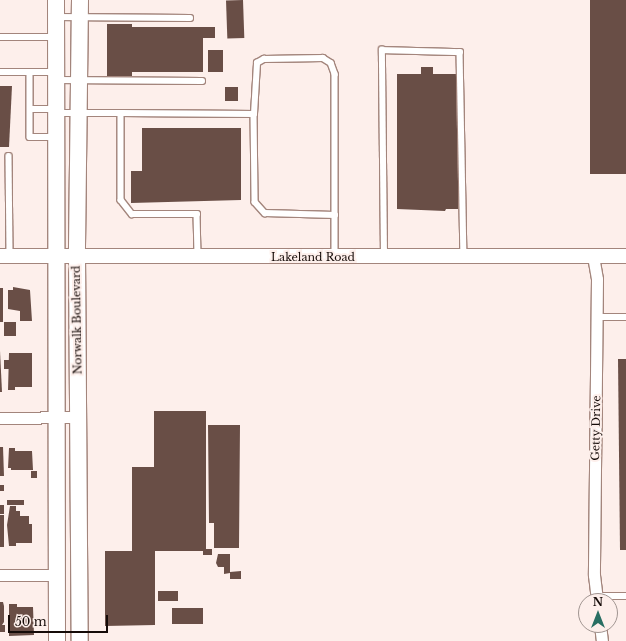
<!DOCTYPE html>
<html>
<head>
<meta charset="utf-8">
<style>
	body { margin:0 }
	#map { position:relative; width:626px; height:641px; overflow:hidden; background:#fdefeb; font-family:"Libre Baskerville",serif }
	div>[style] { position:absolute }
	.building>* { inset:0; background:#694e46; transform-origin:0 0 }
	.roads { filter:drop-shadow(1px 0 #a3857c) drop-shadow(-1px 0 #a3857c) drop-shadow(0 1px #a3857c) drop-shadow(0 -1px #a3857c) }
	.service>* { height:5.5px; margin:-2.75px; padding:0 2.75px; transform-origin:2.75px; border-radius:2.75px; background:#fff }
	.minor>* { height:11px; margin:-5.5px; padding:0 5.5px; transform-origin:5.5px; border-radius:5.5px; background:#fff }
	.tertiary>* { height:14px; margin:-7px; padding:0 7px; transform-origin:7px; border-radius:7px; background:#fff }
	.secondary>* { height:16px; margin:-8px; padding:0 8px; transform-origin:8px; border-radius:8px; background:#fff }
	span { translate:-50% -50%; white-space:nowrap; text-align:center; line-height:1.15; -webkit-text-stroke:4px #fdefeb; paint-order:stroke }
	.street-label { font-size:11px; color:#150b08 }
	.north { position:absolute; left:578px; top:593px; width:40px; height:40px; box-sizing:border-box; background:#fdefeb; border:1px solid #a09490; border-radius:50%; rotate:0deg; font-size:11px; font-weight:700; line-height:16px; text-align:center; color:#150b08 }
	.north::after { content:''; display:block; margin:auto; width:14px; height:18px; background:#296f63; clip-path:polygon(50% 0,100% 100%,50% 72%,0 100%) }
	.scale { position:absolute; left:8px; top:615px; width:100px; height:18px; box-sizing:border-box; border:2px solid #150b08; border-top:0; padding-left:5px; font-size:12px; line-height:14px; white-space:nowrap; color:#150b08; -webkit-text-stroke:3px #fdefeb; paint-order:stroke }
</style>
</head>
<body>
<div id="map">
	<div class="building">
		<div style="left:243px;top:0;width:38px;height:17px;rotate:88deg"></div>
		<div style="left:590px;top:0;width:36px;height:174px"></div>
		<div style="clip-path:polygon(107px 24px,132px 24px,132px 27px,215px 27px,215px 38px,203px 38px,203px 72px,132px 72px,132px 76px,107px 76px)"></div>
		<div style="left:208px;top:50px;width:15px;height:22px"></div>
		<div style="clip-path:polygon(421px 67px,433px 67px,433px 74px,458px 74px,458px 209px,446px 209px,445px 211px,397px 209px,397px 74px,421px 74px)"></div>
		<div style="clip-path:polygon(0 86px,12px 86px,9px 147px,0 147px)"></div>
		<div style="left:225px;top:87px;width:13px;height:14px"></div>
		<div style="clip-path:polygon(142px 128px,241px 128px,241px 200px,131px 203px,131px 171px,142px 171px)"></div>
		<div style="clip-path:polygon(13px 287px,30px 290px,32px 321px,20px 321px,20px 311px,8px 309px,8px 290px,13px 290px)"></div>
		<div style="left:0;top:288px;width:3px;height:34px"></div>
		<div style="left:4px;top:322px;width:12px;height:14px"></div>
		<div style="clip-path:polygon(0 351px,2px 392px,0 392px)"></div>
		<div style="clip-path:polygon(9px 353px,32px 353px,32px 387px,15px 387px,15px 390px,8px 390px)"></div>
		<div style="clip-path:polygon(618px 359px,626px 359px,626px 550px,620px 550px)"></div>
		<div style="left:4px;top:360px;width:5px;height:9px"></div>
		<div style="clip-path:polygon(154px 411px,206px 411px,206px 549px,212px 549px,212px 555px,203px 555px,203px 551px,155px 551px,155px 625px,105px 626px,105px 551px,132px 551px,132px 467px,154px 467px)"></div>
		<div style="clip-path:polygon(208px 425px,240px 425px,239px 548px,214px 548px,214px 523px,209px 523px)"></div>
		<div style="clip-path:polygon(0 447px,3px 447px,4px 476px,0 476px)"></div>
		<div style="clip-path:polygon(9px 448px,15px 448px,15px 451px,32px 451px,33px 470px,11px 470px,11px 468px,8px 468px)"></div>
		<div style="left:31px;top:471px;width:6px;height:7px"></div>
		<div style="left:0;top:485px;width:4px;height:6px"></div>
		<div style="left:7px;top:500px;width:17px;height:5px"></div>
		<div style="left:0;top:505px;width:4px;height:9px"></div>
		<div style="clip-path:polygon(10px 506px,16px 506px,16px 511px,20px 511px,20px 516px,29px 516px,29px 524px,32px 524px,32px 543px,16px 543px,16px 546px,9px 546px,7px 525px)"></div>
		<div style="left:4px;top:515px;width:32px;height:4px;rotate:90deg"></div>
		<div style="clip-path:polygon(218px 554px,230px 554px,230px 572px,241px 571px,241px 579px,230px 579px,230px 573px,224px 574px,224px 567px,218px 567px,216px 563px)"></div>
		<div style="left:158px;top:591px;width:20px;height:10px"></div>
		<div style="clip-path:polygon(0 602px,3px 602px,4px 606px,4px 622px,2px 625px,5px 625px,5px 632px,0 632px)"></div>
		<div style="clip-path:polygon(9px 604px,17px 604px,17px 607px,33px 607px,34px 635px,9px 636px)"></div>
		<div style="left:172px;top:608px;width:31px;height:16px"></div>
	</div>
	<div class="roads">
		<div class="service">
			<div style="left:57px;top:17px;width:133px;rotate:0.4deg"></div>
			<div style="left:0;top:37px;width:56px"></div>
			<div style="left:0;top:72px;width:54px"></div>
			<div style="left:30px;top:72px;width:65px;rotate:90deg"></div>
			<div style="left:30px;top:137px;width:25px"></div>
			<div style="left:57px;top:80px;width:145px;rotate:0.4deg"></div>
			<div style="left:30px;top:109px;width:26px"></div>
			<div style="left:58px;top:113px;width:63px"></div>
			<div style="left:121px;top:113px;width:87px;rotate:90deg"></div>
			<div style="left:121px;top:200px;width:18px;rotate:52deg"></div>
			<div style="left:132px;top:214px;width:65px"></div>
			<div style="left:197px;top:214px;width:41px;rotate:88.6deg"></div>
			<div style="left:121px;top:113px;width:133px;rotate:0.4deg"></div>
			<div style="left:254px;top:114px;width:88px;rotate:89.3deg"></div>
			<div style="left:255px;top:202px;width:15px;rotate:48deg"></div>
			<div style="left:265px;top:213px;width:70px;rotate:1.6deg"></div>
			<div style="left:335px;top:215px;width:40px;rotate:90deg"></div>
			<div style="left:254px;top:114px;width:51px;rotate:-86.6deg"></div>
			<div style="left:257px;top:63px;width:8px;rotate:-30deg"></div>
			<div style="left:264px;top:59px;width:59px;rotate:-1deg"></div>
			<div style="left:323px;top:58px;width:9px;rotate:32deg"></div>
			<div style="left:331px;top:63px;width:12px;rotate:70deg"></div>
			<div style="left:335px;top:74px;width:141px;rotate:90deg"></div>
			<div style="left:9px;top:156px;width:99px;rotate:89.4deg"></div>
			<div style="left:384px;top:256px;width:206px;rotate:-90.6deg"></div>
			<div style="left:382px;top:50px;width:78px;rotate:1.5deg"></div>
			<div style="left:460px;top:52px;width:204px;rotate:88.9deg"></div>
			<div style="left:597px;top:317px;width:29px"></div>
			<div style="left:596px;top:596px;width:30px"></div>
		</div>
		<div class="minor">
			<div style="left:593px;top:256px;width:23px;rotate:80deg"></div>
			<div style="left:597px;top:279px;width:296px;rotate:90.6deg"></div>
			<div style="left:594px;top:575px;width:26px;rotate:83deg"></div>
			<div style="left:0;top:418px;width:78px;rotate:-0.7deg"></div>
			<div style="left:0;top:575px;width:56px"></div>
			<div style="left:600px;top:625px;width:16px;rotate:83deg"></div>
		</div>
		<div class="tertiary">
			<div style="left:0;top:256px;width:626px"></div>
		</div>
		<div class="secondary">
			<div style="left:56px;top:0;width:641px;rotate:89.91deg"></div>
			<div style="left:80px;top:0;width:257px;rotate:90.7deg"></div>
			<div style="left:77px;top:257px;width:384px;rotate:89.6deg"></div>
		</div>
	</div>
	<div class="street-label">
		<span style="left:313px;top:257px">Lakeland Road</span>
		<span style="left:77px;top:320px;rotate:-91deg">Norwalk Boulevard</span>
		<span style="left:596px;top:428px;rotate:-89deg">Getty Drive</span>
	</div>
	<div class="north">N</div>
	<div class="scale">50 m</div>
</div>
</body>
</html>
